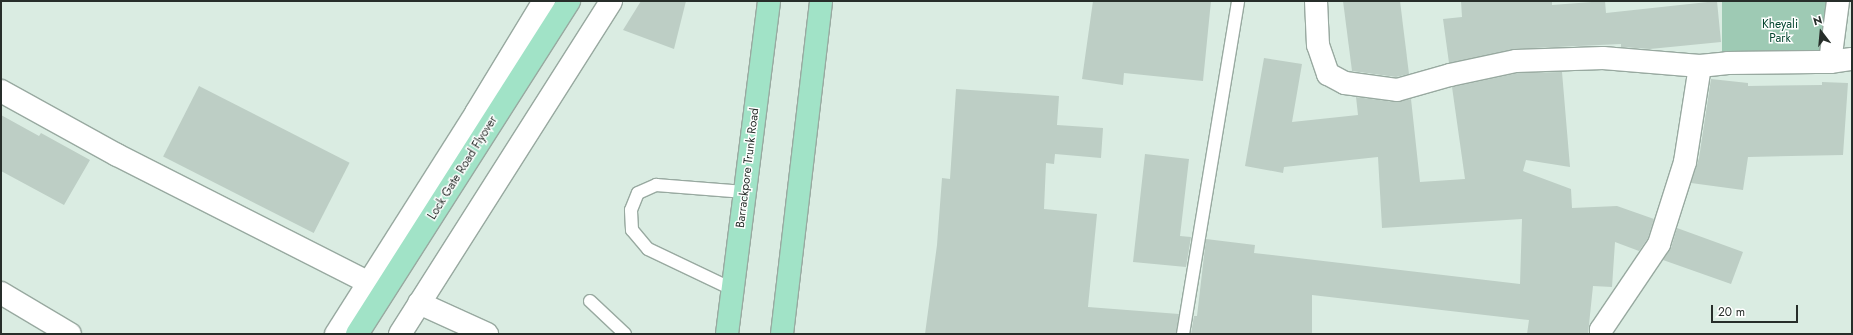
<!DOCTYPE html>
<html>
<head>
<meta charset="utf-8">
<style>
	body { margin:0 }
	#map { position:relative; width:1853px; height:335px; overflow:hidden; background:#daece2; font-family:Jost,sans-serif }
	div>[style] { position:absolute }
	.green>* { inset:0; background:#9ecab4; transform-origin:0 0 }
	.building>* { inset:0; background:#bdcec5; transform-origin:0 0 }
	.roads { filter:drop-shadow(1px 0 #98a9a0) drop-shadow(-1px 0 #98a9a0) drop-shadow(0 1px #98a9a0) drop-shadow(0 -1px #98a9a0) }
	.service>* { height:12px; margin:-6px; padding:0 6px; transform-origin:6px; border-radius:6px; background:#fff }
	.minor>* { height:22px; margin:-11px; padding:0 11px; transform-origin:11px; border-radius:11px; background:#fff }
	.tertiary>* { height:22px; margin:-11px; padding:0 11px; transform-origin:11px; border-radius:11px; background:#fff }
	.primary>* { height:22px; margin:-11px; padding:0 11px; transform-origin:11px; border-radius:11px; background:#a1e3c7 }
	span { translate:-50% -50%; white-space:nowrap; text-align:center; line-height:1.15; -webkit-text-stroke:3px #fff; paint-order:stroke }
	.park-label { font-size:12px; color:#05452f }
	.street-label { font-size:12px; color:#272e2a }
	.frame { position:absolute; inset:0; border:2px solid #272e2a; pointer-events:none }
	.north { position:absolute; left:1801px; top:12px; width:40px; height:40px; -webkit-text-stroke:3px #fff; paint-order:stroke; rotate:344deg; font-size:11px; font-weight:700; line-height:16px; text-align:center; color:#272e2a }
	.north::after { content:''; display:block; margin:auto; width:14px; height:18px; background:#272e2a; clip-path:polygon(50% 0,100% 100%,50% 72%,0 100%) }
	.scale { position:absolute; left:1711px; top:305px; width:87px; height:18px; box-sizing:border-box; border:2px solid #272e2a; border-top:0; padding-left:5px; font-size:12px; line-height:14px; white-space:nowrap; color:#272e2a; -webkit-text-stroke:3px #fff; paint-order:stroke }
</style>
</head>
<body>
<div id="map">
	<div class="green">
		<div style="left:1722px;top:1px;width:116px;height:62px"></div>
	</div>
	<div class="building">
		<div style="clip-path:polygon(641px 1px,686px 1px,674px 49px,623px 30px)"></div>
		<div style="clip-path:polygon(1093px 1px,1211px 1px,1203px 81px,1124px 73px,1123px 85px,1082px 79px)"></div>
		<div style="clip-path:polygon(1343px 1px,1400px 1px,1409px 74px,1396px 77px,1352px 71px)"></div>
		<div style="clip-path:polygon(1461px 1px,1552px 1px,1552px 5px,1605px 1px,1606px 13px,1717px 1px,1721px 42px,1650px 49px,1621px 47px,1621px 44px,1516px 49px,1449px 63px,1443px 19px,1462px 17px)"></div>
		<div style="clip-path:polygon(1264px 58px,1302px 64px,1292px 122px,1358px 115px,1356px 97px,1395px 102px,1411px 99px,1420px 182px,1465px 179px,1452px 87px,1518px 73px,1562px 72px,1570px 167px,1526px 160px,1523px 171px,1571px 189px,1572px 208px,1617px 206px,1654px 219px,1648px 238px,1639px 251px,1615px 242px,1612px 287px,1593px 286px,1588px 334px,1527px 334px,1529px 320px,1312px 295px,1312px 334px,1191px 334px,1194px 316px,1197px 316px,1206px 239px,1255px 245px,1254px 253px,1520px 284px,1522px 219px,1382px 228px,1378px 157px,1284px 167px,1283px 173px,1245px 166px)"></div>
		<div style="clip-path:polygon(1711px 79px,1748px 83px,1748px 86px,1822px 85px,1822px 82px,1848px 83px,1843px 155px,1748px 157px,1743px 190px,1691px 183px,1699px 158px)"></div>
		<div style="left:199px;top:86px;width:169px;height:79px;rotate:27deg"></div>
		<div style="clip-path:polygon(956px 89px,1059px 96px,1057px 125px,1103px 128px,1101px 158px,1055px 154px,1054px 164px,1046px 163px,1044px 209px,1097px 214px,1088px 307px,1179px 314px,1176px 334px,925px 334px,937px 245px,942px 178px,950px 179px)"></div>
		<div style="clip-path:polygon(1px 115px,39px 136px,41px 133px,90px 160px,64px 205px,1px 171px)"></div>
		<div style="clip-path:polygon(1145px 154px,1189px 159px,1180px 236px,1191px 237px,1186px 267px,1133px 262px)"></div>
		<div style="clip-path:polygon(1677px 228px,1743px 252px,1731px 284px,1663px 260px,1671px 248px)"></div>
	</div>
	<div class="roads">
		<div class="service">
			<div style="left:732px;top:289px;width:93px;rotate:-154.5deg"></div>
			<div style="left:648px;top:249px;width:25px;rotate:-130deg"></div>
			<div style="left:632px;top:230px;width:20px;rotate:-93deg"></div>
			<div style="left:631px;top:210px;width:18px;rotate:-68deg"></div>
			<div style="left:638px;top:193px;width:20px;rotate:-24deg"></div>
			<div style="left:656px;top:185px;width:89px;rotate:4.5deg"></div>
			<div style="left:590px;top:301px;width:48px;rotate:43.3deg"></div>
			<div style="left:1183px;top:334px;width:338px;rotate:-80.6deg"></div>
		</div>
		<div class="minor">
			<div style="left:1316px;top:1px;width:44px;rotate:87.4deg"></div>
			<div style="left:1318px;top:45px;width:31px;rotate:71deg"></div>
			<div style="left:1328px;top:74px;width:19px;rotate:28deg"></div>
			<div style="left:1345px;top:83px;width:52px;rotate:7.7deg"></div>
			<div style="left:1397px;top:90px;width:55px;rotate:-15.8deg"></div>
			<div style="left:1450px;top:75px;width:67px;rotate:-12deg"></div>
			<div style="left:1516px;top:61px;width:87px;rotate:-2deg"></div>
			<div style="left:1603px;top:58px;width:97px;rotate:4.7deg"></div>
			<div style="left:1700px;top:66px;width:28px;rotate:-6deg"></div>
			<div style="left:1728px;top:63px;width:102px;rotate:-0.6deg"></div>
			<div style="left:1830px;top:62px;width:22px;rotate:-8deg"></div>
			<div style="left:1830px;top:62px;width:62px;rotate:-82.5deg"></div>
			<div style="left:1px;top:91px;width:132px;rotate:28.9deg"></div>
			<div style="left:117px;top:155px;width:283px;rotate:26.9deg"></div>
			<div style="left:1px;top:293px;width:80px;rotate:30.7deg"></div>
			<div style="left:419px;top:303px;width:75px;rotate:24.5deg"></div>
			<div style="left:1601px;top:334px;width:4px;rotate:-90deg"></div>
			<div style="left:1601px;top:330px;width:104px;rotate:-56deg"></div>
			<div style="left:1659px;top:244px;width:86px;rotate:-72.4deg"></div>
			<div style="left:1685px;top:162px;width:97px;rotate:-81.1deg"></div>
		</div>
		<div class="tertiary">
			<div style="left:336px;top:334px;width:262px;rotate:-57.6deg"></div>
			<div style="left:476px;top:113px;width:131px;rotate:-58.7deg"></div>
			<div style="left:400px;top:334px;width:394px;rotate:-57.6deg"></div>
		</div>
		<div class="primary">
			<div style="left:357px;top:334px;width:395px;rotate:-57.5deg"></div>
			<div style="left:727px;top:334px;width:336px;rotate:-82.8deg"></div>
			<div style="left:782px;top:334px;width:335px;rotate:-83.3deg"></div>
		</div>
	</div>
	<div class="park-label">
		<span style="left:1780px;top:32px">Kheyali<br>Park</span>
	</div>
	<div class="street-label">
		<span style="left:463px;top:168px;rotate:-58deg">Lock Gate Road Flyover</span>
		<span style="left:748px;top:168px;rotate:-83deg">Barrackpore Trunk Road</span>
	</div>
	<div class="frame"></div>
	<div class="north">N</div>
	<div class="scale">20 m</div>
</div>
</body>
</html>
